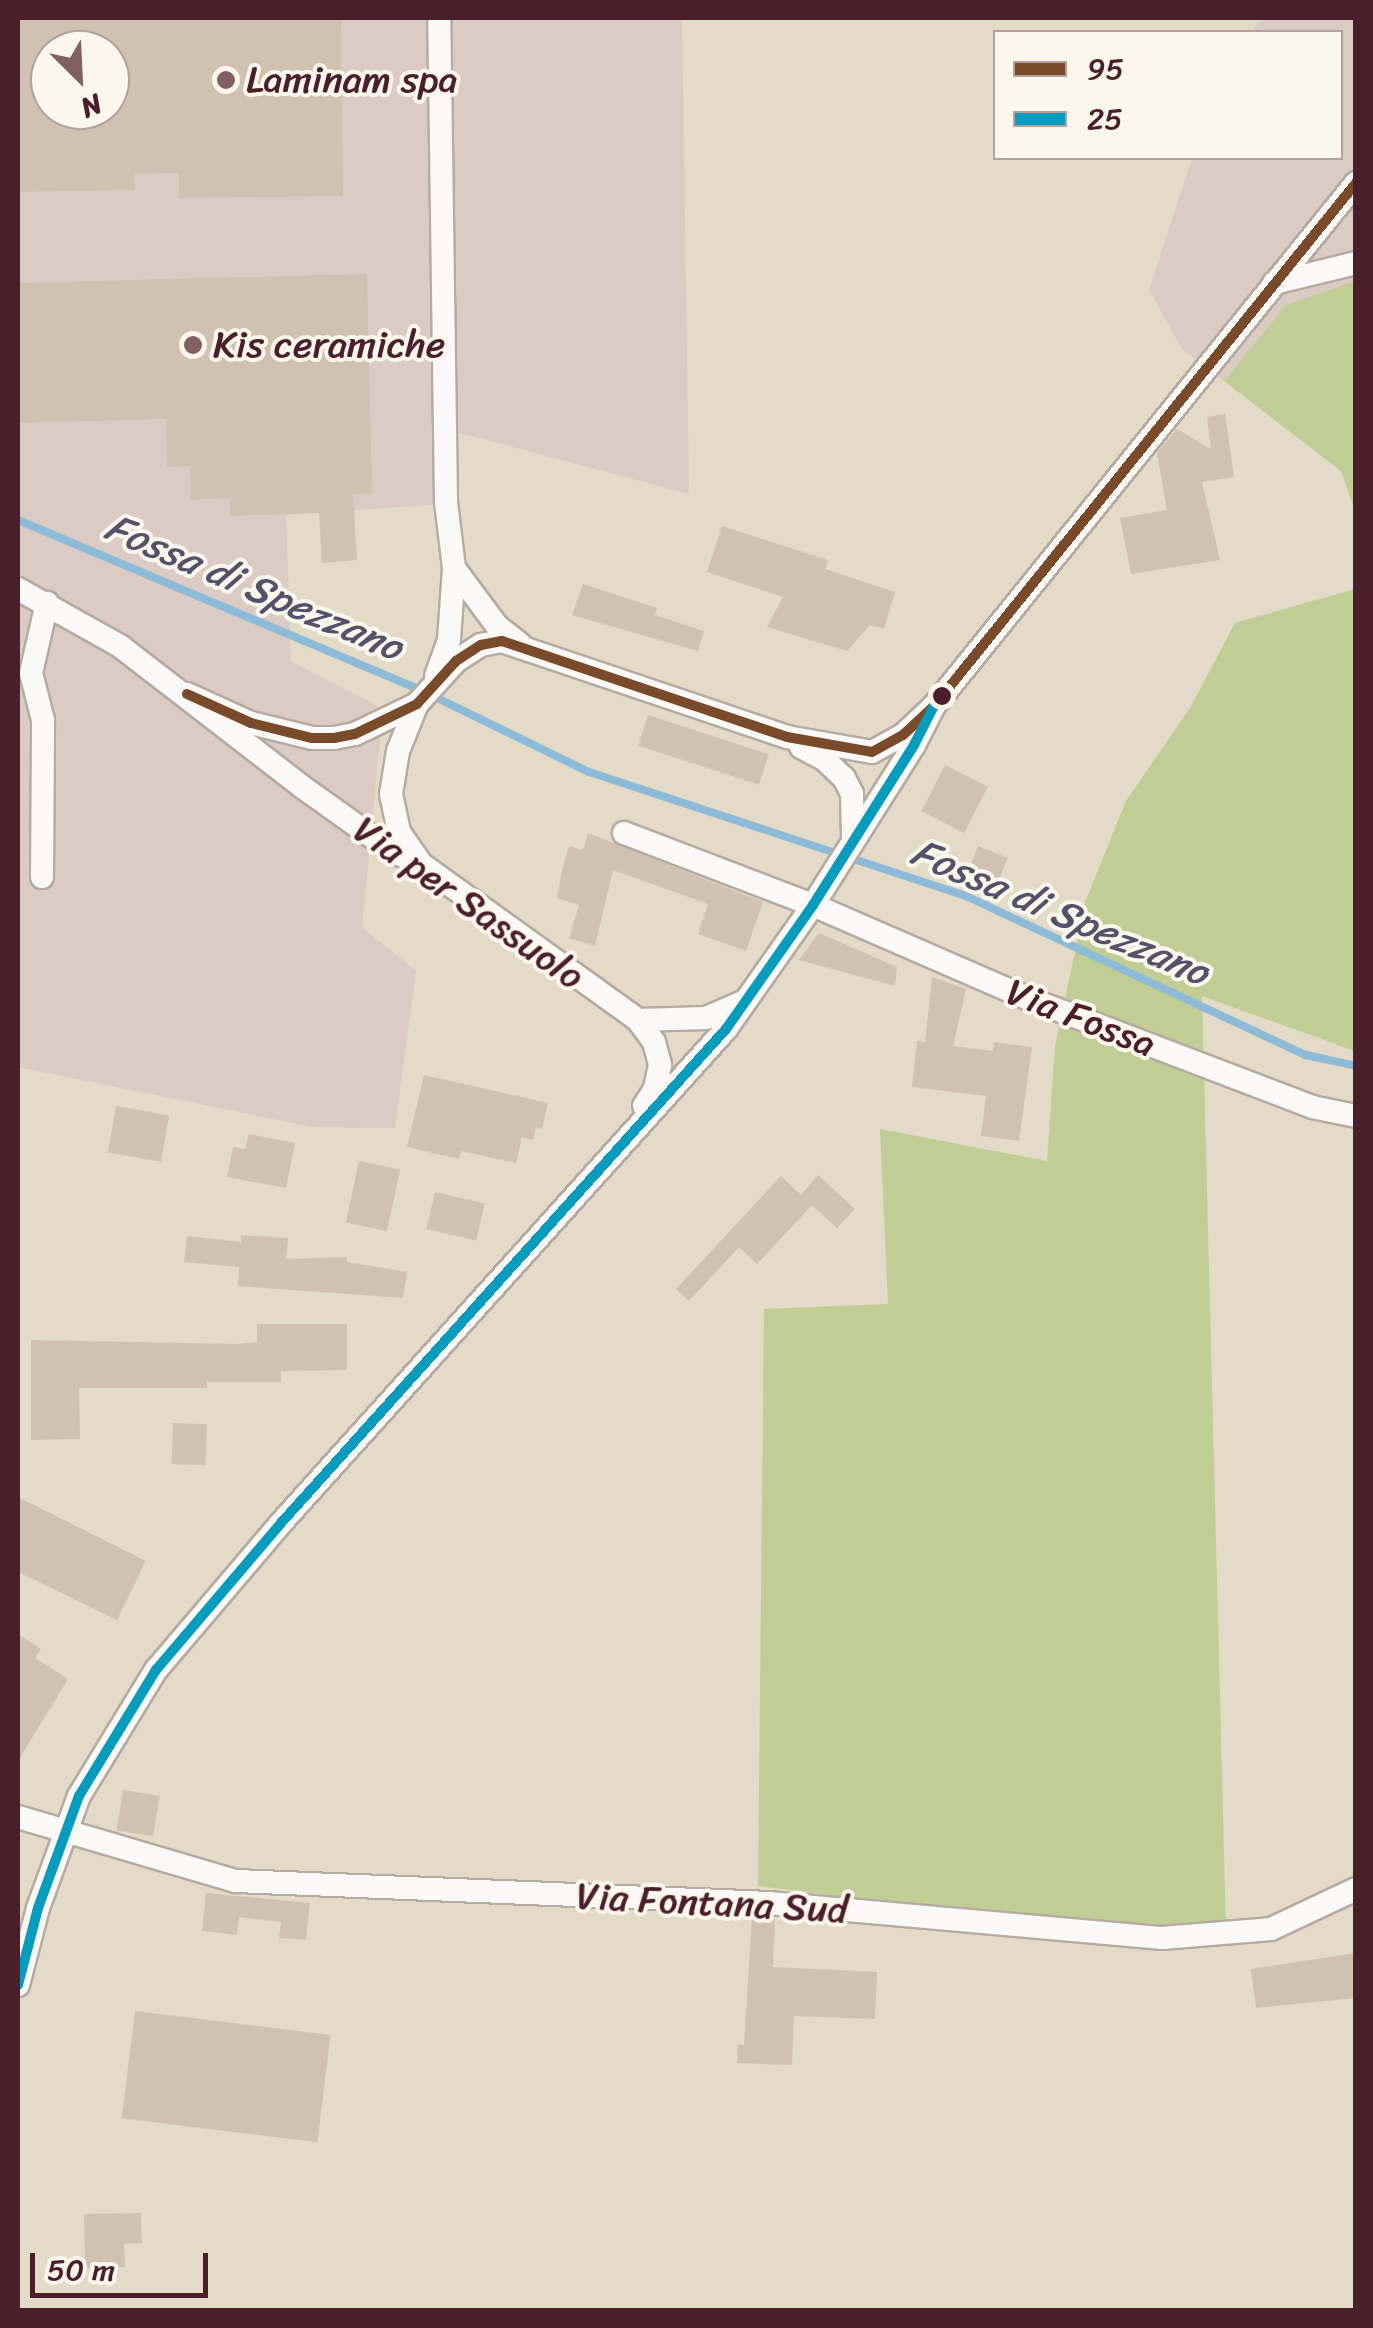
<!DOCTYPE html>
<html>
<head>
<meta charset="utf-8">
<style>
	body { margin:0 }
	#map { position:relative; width:1373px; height:2328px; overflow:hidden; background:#e3dac8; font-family:Sriracha,sans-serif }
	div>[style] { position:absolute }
	.industrial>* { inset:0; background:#dacbc5 }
	.green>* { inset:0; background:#c0cd94 }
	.stream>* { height:8px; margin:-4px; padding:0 4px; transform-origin:4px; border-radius:4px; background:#8dbad7 }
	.building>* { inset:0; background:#cfc2b2; transform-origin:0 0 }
	.roads { filter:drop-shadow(2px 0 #b5aba1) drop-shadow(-2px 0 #b5aba1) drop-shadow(0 2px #b5aba1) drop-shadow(0 -2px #b5aba1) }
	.minor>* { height:22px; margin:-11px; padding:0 11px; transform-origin:11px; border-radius:11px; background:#fbf9f7 }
	.bus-1>* { height:10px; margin:-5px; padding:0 5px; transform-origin:5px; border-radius:5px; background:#7a4b2a }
	.bus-2>* { height:10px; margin:-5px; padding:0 5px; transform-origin:5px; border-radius:5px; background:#079bbe }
	.dots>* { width:28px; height:28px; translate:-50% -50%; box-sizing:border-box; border:5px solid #fbf7ec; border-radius:50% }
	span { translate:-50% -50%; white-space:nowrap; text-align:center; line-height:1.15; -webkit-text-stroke:8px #fbf7ec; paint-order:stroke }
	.poi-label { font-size:38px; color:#4a1f2b }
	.left { translate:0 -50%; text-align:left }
	.street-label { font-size:38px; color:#4a1f2b }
	.water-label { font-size:40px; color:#54516a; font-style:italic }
	.frame { position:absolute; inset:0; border:20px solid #4a1f2b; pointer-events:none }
	.legend { position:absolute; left:993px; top:30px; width:350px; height:130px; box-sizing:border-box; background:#fbf7ec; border:2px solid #b4a19f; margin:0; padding:12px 18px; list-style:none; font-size:30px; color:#4a1f2b }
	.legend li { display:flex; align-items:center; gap:20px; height:50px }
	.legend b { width:50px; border:2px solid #b4a19f }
	.north { position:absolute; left:30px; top:30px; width:100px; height:100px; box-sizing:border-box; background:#fbf7ec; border:2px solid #b4a19f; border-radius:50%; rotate:156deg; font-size:28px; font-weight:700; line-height:40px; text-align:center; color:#4a1f2b }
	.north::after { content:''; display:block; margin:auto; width:35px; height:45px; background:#806062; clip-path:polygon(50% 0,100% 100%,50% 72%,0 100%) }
	.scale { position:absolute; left:30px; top:2253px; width:178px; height:45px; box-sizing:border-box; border:5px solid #4a1f2b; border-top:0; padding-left:12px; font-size:30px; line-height:35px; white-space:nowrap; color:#4a1f2b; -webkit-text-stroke:8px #fbf7ec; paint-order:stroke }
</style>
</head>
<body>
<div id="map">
	<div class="industrial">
		<div style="clip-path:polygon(evenodd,18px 18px,682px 18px,689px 494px,445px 429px,445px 504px,286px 515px,291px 661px,383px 709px,362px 927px,416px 971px,395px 1128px,312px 1127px,18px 1067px,18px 18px,50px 50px,110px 50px,110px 110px,50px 110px,50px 50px)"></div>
		<div style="clip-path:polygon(1263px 18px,1355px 18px,1355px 281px,1286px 305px,1224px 381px,1182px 349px,1149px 290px,1192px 158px,1340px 158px,1340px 32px,1251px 32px)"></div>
	</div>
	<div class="green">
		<div style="clip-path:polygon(1355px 281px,1356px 281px,1355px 511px,1341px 471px,1224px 381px,1286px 305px)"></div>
		<div style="clip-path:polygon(1355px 589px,1355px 1051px,1202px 996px,1226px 1931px,1157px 1937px,758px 1886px,764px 1309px,888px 1304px,880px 1129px,1047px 1161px,1055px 1046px,1086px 900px,1126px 801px,1190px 708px,1235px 623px)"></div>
	</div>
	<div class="stream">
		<div style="left:18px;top:520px;width:446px;rotate:22.9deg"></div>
		<div style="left:429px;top:694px;width:178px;rotate:26deg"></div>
		<div style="left:589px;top:772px;width:397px;rotate:18.2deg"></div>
		<div style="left:966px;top:896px;width:375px;rotate:25.1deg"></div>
		<div style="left:1306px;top:1055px;width:51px;rotate:12.4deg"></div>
	</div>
	<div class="building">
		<div style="clip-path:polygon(evenodd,18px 18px,341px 18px,343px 196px,179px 198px,179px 173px,134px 174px,135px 190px,18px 192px,18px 18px,50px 50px,110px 50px,110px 110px,50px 110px,50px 50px)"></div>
		<div style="clip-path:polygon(367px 274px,372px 494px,353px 494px,357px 560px,322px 563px,319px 513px,230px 516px,230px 498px,191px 500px,190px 466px,167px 467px,166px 419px,19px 423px,18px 283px)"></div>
		<div style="clip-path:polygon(1225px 414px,1234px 477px,1202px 482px,1220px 560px,1131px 574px,1120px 518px,1167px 510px,1157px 453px,1177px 429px,1211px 449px,1207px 417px)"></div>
		<div style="clip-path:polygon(722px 526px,828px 560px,825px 569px,895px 592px,884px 629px,870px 625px,847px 651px,767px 627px,783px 597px,707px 572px)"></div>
		<div style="clip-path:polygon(583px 584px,657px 608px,655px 615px,704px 631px,698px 651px,572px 615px)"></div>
		<div style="left:648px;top:715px;width:127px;height:32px;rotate:18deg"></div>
		<div style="left:945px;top:765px;width:48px;height:52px;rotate:27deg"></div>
		<div style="clip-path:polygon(588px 833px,763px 902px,746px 951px,698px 934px,708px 904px,613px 870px,595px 946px,569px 938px,579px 905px,557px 898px,562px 870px,569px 846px,583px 850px)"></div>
		<div style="left:978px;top:846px;width:32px;height:30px;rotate:22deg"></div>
		<div style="clip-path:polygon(819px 933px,897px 967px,895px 986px,799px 960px)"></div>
		<div style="clip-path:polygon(932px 977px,966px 989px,953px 1046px,993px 1051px,994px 1042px,1032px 1047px,1019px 1141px,981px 1136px,986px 1096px,912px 1087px,917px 1041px,925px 1042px)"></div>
		<div style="clip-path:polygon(424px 1075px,548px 1103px,542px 1129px,536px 1127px,533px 1140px,522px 1137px,516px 1163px,461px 1151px,459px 1159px,407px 1147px)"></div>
		<div style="left:116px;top:1106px;width:54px;height:47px;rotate:10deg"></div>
		<div style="clip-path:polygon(249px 1134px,295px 1143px,286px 1188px,227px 1177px,233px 1147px,245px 1149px)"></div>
		<div style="left:359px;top:1161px;width:42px;height:63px;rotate:12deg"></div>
		<div style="clip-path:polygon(818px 1175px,855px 1209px,837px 1228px,807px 1201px,812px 1205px,757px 1264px,739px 1247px,689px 1301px,676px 1289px,781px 1176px,801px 1195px)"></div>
		<div style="left:435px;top:1192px;width:51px;height:38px;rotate:13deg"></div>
		<div style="clip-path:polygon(241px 1235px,288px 1238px,286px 1259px,347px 1257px,347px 1262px,407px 1272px,403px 1298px,238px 1286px,239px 1267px,184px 1262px,187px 1236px,241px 1242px)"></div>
		<div style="clip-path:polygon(257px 1324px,347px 1324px,347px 1370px,281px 1371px,281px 1382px,207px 1382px,207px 1388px,79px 1388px,80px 1439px,31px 1440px,31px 1340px,236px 1344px,257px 1342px)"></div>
		<div style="left:173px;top:1423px;width:34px;height:41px;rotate:2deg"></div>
		<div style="clip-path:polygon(18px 1497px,146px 1561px,117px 1620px,18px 1572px)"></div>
		<div style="clip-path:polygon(18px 1634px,41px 1649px,35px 1658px,68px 1679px,18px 1761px)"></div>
		<div style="left:123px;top:1790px;width:37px;height:41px;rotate:9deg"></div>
		<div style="clip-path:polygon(206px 1893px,310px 1903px,306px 1940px,279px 1938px,281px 1922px,239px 1917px,237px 1935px,202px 1931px)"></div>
		<div style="clip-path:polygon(752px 1917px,775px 1919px,773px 1967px,877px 1972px,875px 2019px,794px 2016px,792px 2065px,737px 2063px,738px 2044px,744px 2045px)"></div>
		<div style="clip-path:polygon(1356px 1953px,1356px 1998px,1256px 2008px,1251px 1969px)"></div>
		<div style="left:135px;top:2011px;width:197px;height:108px;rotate:7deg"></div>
		<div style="clip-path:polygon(141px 2213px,142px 2243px,124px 2244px,125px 2267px,85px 2268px,84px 2214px)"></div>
	</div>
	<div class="roads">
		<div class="minor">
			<div style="left:1274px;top:283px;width:84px;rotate:-13.7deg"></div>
			<div style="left:454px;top:568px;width:72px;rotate:53.4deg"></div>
			<div style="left:497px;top:626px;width:29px;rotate:38deg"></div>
			<div style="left:18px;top:589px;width:117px;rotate:29.2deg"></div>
			<div style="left:120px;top:646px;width:229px;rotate:37.7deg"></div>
			<div style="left:301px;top:786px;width:112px;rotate:35.5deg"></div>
			<div style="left:392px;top:851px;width:32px;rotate:24deg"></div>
			<div style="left:421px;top:864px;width:267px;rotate:35.7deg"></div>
			<div style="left:638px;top:1020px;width:27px;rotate:54deg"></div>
			<div style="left:654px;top:1042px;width:24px;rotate:75deg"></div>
			<div style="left:660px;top:1065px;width:25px;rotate:102deg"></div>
			<div style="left:655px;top:1089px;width:20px;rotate:123deg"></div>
			<div style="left:436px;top:676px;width:38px;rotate:-70deg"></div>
			<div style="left:449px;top:640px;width:72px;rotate:-86deg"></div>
			<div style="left:454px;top:568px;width:66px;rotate:-96.9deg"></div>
			<div style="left:446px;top:502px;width:484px;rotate:-90.8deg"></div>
			<div style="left:187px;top:694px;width:70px;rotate:24.4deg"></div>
			<div style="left:251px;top:723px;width:63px;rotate:13.8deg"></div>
			<div style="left:312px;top:738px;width:22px"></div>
			<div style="left:334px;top:738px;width:21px;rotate:-11deg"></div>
			<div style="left:355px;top:734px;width:69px;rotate:-25.8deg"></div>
			<div style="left:417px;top:704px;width:58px;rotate:-47.8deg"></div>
			<div style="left:456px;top:661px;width:30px;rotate:-33deg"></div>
			<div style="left:481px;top:645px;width:21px;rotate:-11deg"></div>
			<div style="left:502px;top:641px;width:301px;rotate:18.6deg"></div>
			<div style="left:787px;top:737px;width:86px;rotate:10deg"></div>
			<div style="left:872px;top:752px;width:35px;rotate:-29deg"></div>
			<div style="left:903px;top:735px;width:42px;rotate:-43.1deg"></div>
			<div style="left:934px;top:706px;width:672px;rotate:-51.1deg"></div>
			<div style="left:417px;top:704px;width:51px;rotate:112deg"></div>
			<div style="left:398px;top:751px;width:44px;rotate:99.2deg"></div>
			<div style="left:391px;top:794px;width:39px;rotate:78deg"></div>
			<div style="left:399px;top:832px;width:39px;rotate:55deg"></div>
			<div style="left:801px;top:747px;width:26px;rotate:28deg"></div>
			<div style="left:824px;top:759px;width:28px;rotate:44deg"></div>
			<div style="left:844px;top:778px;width:18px;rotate:63deg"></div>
			<div style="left:852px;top:794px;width:45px;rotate:88.7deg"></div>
			<div style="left:624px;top:833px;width:202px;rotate:20.9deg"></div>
			<div style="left:813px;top:905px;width:233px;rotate:23.5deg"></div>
			<div style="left:1027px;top:998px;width:305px;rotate:20.9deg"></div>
			<div style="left:1312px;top:1107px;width:45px;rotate:11.6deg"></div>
			<div style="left:42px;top:877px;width:157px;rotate:-89.6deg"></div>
			<div style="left:43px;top:720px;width:49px;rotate:-104.3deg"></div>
			<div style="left:31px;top:673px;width:72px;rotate:-77.1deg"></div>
			<div style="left:638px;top:1020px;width:68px;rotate:-1.7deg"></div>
			<div style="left:706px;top:1018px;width:43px;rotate:-23.6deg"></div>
			<div style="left:18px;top:1817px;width:227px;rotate:16.4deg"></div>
			<div style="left:236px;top:1881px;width:533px;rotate:2.36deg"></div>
			<div style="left:769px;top:1903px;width:395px;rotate:5.1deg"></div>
			<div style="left:1162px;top:1938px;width:109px;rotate:-4.7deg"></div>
			<div style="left:1271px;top:1929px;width:94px;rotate:-25.2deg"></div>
			<div style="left:18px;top:1985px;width:80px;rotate:-75.4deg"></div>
			<div style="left:38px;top:1908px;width:119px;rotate:-69.9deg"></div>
			<div style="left:79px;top:1796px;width:148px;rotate:-58.6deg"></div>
			<div style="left:156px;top:1670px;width:193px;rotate:-49.6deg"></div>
			<div style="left:281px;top:1523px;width:665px;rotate:-47.99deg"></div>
			<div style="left:726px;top:1029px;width:151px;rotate:-54.9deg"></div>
			<div style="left:813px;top:905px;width:189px;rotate:-57.7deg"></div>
			<div style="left:914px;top:745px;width:44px;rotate:-62.9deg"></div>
		</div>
	</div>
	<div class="bus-1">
		<div style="left:187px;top:694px;width:70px;rotate:24.4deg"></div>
		<div style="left:251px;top:723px;width:63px;rotate:13.8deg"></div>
		<div style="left:312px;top:738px;width:22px"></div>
		<div style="left:334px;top:738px;width:21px;rotate:-11deg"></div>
		<div style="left:355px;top:734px;width:69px;rotate:-25.8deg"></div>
		<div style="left:417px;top:704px;width:58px;rotate:-47.8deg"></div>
		<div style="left:456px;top:661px;width:30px;rotate:-33deg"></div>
		<div style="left:481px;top:645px;width:21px;rotate:-11deg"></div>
		<div style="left:502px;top:641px;width:301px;rotate:18.6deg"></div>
		<div style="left:787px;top:737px;width:86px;rotate:10deg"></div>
		<div style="left:872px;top:752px;width:35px;rotate:-29deg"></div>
		<div style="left:903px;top:735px;width:42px;rotate:-43.1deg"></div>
		<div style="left:934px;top:706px;width:672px;rotate:-51.1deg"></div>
	</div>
	<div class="bus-2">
		<div style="left:18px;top:1985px;width:80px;rotate:-75.4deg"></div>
		<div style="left:38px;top:1908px;width:119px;rotate:-69.9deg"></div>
		<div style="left:79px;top:1796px;width:148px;rotate:-58.6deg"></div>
		<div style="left:156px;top:1670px;width:193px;rotate:-49.6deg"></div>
		<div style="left:281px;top:1523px;width:665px;rotate:-47.99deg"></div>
		<div style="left:726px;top:1029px;width:151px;rotate:-54.9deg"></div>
		<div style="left:813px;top:905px;width:189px;rotate:-57.7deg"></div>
		<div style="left:914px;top:745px;width:44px;rotate:-62.9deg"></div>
	</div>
	<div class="dots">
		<div style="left:226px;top:80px;background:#806062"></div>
		<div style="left:193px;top:345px;background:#806062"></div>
		<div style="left:942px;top:696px;background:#4a1f2b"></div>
	</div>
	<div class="poi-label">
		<span class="left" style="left:246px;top:80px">Laminam spa</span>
		<span class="left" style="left:213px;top:345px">Kis ceramiche</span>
	</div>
	<div class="street-label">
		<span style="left:469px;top:903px;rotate:35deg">Via per Sassuolo</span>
		<span style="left:1081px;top:1018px;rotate:21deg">Via Fossa</span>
		<span style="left:712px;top:1903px;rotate:3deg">Via Fontana Sud</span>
	</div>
	<div class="water-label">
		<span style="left:254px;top:587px;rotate:23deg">Fossa di Spezzano</span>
		<span style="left:1060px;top:912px;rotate:23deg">Fossa di Spezzano</span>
	</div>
	<div class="frame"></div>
	<ul class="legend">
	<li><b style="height:12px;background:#7a4b2a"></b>95</li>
	<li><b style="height:12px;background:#079bbe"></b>25</li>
	</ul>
	<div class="north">N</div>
	<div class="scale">50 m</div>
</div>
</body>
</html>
